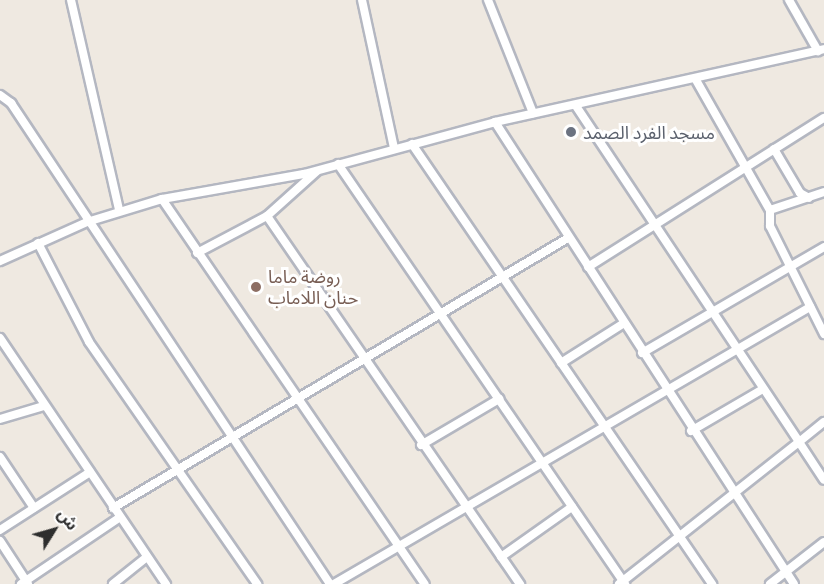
<!DOCTYPE html>
<html>
<head>
<meta charset="utf-8">
<style>
	body { margin:0 }
	#map { position:relative; width:824px; height:584px; overflow:hidden; background:#efe9e1; font-family:Barlow,"Noto Sans Arabic",sans-serif }
	div>[style] { position:absolute }
	.roads { filter:drop-shadow(2px 0 #b4b7c1) drop-shadow(-2px 0 #b4b7c1) drop-shadow(0 2px #b4b7c1) drop-shadow(0 -2px #b4b7c1) }
	.street>* { height:8px; margin:-4px; padding:0 4px; transform-origin:4px; border-radius:4px; background:#fff }
	.dots>* { width:16px; height:16px; translate:-50% -50%; box-sizing:border-box; border:3px solid #fff; border-radius:50% }
	span { translate:-50% -50%; white-space:nowrap; text-align:center; line-height:1.15; -webkit-text-stroke:6px #fff; paint-order:stroke }
	.worship-label { font-size:18px; color:#5b616d }
	.left { translate:0 -50%; text-align:left }
	.education-label { font-size:18px; color:#785e54 }
	.north { position:absolute; left:24px; top:500px; width:60px; height:60px; -webkit-text-stroke:4px #fff; paint-order:stroke; rotate:53deg; font-size:16px; font-weight:700; line-height:24px; text-align:center; color:#2e2e2e }
	.north::after { content:''; display:block; margin:auto; width:21px; height:27px; background:#2e2e2e; clip-path:polygon(50% 0,100% 100%,50% 72%,0 100%) }
</style>
</head>
<body>
<div id="map">
	<div class="roads">
		<div class="street">
			<div style="left:71px;top:0;width:215px;rotate:77.1deg"></div>
			<div style="left:362px;top:0;width:151px;rotate:77.8deg"></div>
			<div style="left:488px;top:0;width:122px;rotate:68.3deg"></div>
			<div style="left:789px;top:0;width:59px;rotate:60.4deg"></div>
			<div style="left:696px;top:80px;width:150px;rotate:60.4deg"></div>
			<div style="left:770px;top:210px;width:16px;rotate:90deg"></div>
			<div style="left:770px;top:226px;width:121px;rotate:63.4deg"></div>
			<div style="left:0;top:95px;width:14px;rotate:36deg"></div>
			<div style="left:11px;top:103px;width:577px;rotate:56.45deg"></div>
			<div style="left:576px;top:106px;width:403px;rotate:56.4deg"></div>
			<div style="left:799px;top:442px;width:32px;rotate:-39deg"></div>
			<div style="left:495px;top:122px;width:550px;rotate:57.09deg"></div>
			<div style="left:412px;top:144px;width:533px;rotate:55.71deg"></div>
			<div style="left:774px;top:149px;width:51px;rotate:59.4deg"></div>
			<div style="left:800px;top:193px;width:10px;rotate:29deg"></div>
			<div style="left:338px;top:164px;width:509px;rotate:55.65deg"></div>
			<div style="left:162px;top:199px;width:466px;rotate:55.7deg"></div>
			<div style="left:770px;top:210px;width:57px;rotate:-18.4deg"></div>
			<div style="left:267px;top:216px;width:447px;rotate:55.5deg"></div>
			<div style="left:38px;top:243px;width:111px;rotate:62.7deg"></div>
			<div style="left:89px;top:342px;width:295px;rotate:55.2deg"></div>
			<div style="left:197px;top:253px;width:79px;rotate:-27.9deg"></div>
			<div style="left:267px;top:216px;width:67px;rotate:-42deg"></div>
			<div style="left:0;top:261px;width:95px;rotate:-24.1deg"></div>
			<div style="left:87px;top:222px;width:78px;rotate:-17deg"></div>
			<div style="left:162px;top:199px;width:144px;rotate:-10deg"></div>
			<div style="left:304px;top:174px;width:198px;rotate:-15.2deg"></div>
			<div style="left:495px;top:122px;width:337px;rotate:-12.5deg"></div>
			<div style="left:588px;top:267px;width:279px;rotate:-32.3deg"></div>
			<div style="left:0;top:338px;width:297px;rotate:56deg"></div>
			<div style="left:642px;top:353px;width:211px;rotate:-30.2deg"></div>
			<div style="left:561px;top:363px;width:75px;rotate:-32.4deg"></div>
			<div style="left:0;top:419px;width:46px;rotate:-16.5deg"></div>
			<div style="left:691px;top:431px;width:83px;rotate:-30.3deg"></div>
			<div style="left:421px;top:445px;width:91px;rotate:-30.5deg"></div>
			<div style="left:0;top:457px;width:61px;rotate:56.3deg"></div>
			<div style="left:113px;top:508px;width:529px;rotate:-30.69deg"></div>
			<div style="left:0;top:530px;width:107px;rotate:-32.8deg"></div>
			<div style="left:0;top:541px;width:51px;rotate:56.9deg"></div>
			<div style="left:501px;top:557px;width:87px;rotate:-35.2deg"></div>
			<div style="left:21px;top:584px;width:118px;rotate:-34deg"></div>
			<div style="left:113px;top:584px;width:43px;rotate:-38.5deg"></div>
			<div style="left:334px;top:584px;width:551px;rotate:-30.2deg"></div>
			<div style="left:619px;top:584px;width:229px;rotate:-38.3deg"></div>
			<div style="left:799px;top:442px;width:45px;rotate:56.7deg"></div>
			<div style="left:770px;top:584px;width:68px;rotate:-37.9deg"></div>
		</div>
	</div>
	<div class="dots">
		<div style="left:571px;top:132px;background:#6b7280"></div>
		<div style="left:256px;top:287px;background:#8d6e63"></div>
	</div>
	<div class="worship-label">
		<span class="left" style="left:583px;top:132px">مسجد الفرد الصمد</span>
	</div>
	<div class="education-label">
		<span class="left" style="left:268px;top:287px">روضة ماما<br>حنان اللاماب</span>
	</div>
	<div class="north">ش</div>
</div>
</body>
</html>
